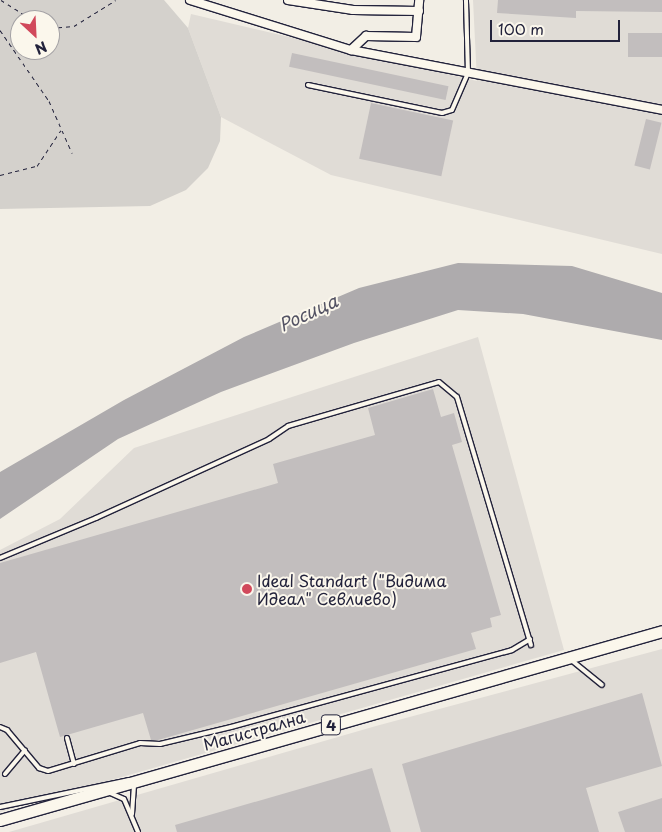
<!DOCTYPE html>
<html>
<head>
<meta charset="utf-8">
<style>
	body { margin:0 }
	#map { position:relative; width:662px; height:832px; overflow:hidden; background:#f2eee5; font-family:"Playpen Sans",sans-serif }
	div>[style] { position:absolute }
	.built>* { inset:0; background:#e0dcd6 }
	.green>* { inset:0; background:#d4d1cc }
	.water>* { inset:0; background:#aeabad }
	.building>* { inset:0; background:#c2bebe; transform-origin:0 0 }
	.path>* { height:1px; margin-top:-0.5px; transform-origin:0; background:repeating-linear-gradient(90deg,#22223b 0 4px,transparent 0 8px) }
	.roads { filter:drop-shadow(1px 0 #22223b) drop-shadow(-1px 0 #22223b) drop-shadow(0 1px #22223b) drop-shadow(0 -1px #22223b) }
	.service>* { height:4px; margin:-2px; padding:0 2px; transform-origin:2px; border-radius:2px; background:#fbf7ec }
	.minor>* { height:8px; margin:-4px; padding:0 4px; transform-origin:4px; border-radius:4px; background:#fbf7ec }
	.primary>* { height:11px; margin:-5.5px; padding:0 5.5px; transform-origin:5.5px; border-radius:5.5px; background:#fbf7ec }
	.dots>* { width:14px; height:14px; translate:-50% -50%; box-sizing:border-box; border:2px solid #fbf7ec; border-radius:50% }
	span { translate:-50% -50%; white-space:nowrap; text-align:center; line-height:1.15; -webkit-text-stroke:4px #fbf7ec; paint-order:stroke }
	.shield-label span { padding:1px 4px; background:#fbf7ec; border:1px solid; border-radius:4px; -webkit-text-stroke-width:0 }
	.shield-label { font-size:15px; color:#22223b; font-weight:700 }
	.poi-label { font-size:16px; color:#22223b }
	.left { translate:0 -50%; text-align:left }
	.street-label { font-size:16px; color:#22223b }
	.water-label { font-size:18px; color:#535263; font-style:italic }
	.north { position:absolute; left:10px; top:10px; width:50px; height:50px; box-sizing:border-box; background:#fbf7ec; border:1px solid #a4a2a5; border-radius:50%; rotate:155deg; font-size:14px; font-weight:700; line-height:20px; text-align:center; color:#22223b }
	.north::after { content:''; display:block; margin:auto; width:18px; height:22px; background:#d1495b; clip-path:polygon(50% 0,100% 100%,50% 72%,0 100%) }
	.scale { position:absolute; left:490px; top:20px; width:130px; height:22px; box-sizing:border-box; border:2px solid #22223b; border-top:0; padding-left:6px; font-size:15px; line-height:18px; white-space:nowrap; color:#22223b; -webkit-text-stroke:4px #fbf7ec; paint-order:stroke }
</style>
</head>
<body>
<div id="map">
	<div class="built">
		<div style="clip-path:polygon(473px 0,662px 0,662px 254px,331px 175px,221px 117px,188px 28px,191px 14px,477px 81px)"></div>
		<div style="clip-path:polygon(478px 337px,564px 650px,0 812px,0 550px,60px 519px,134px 448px)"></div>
		<div style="clip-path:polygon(662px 649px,662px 832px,9px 832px,376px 726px)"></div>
	</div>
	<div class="green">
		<div style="clip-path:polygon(evenodd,0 0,164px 0,188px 28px,221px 117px,220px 141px,208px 168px,186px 190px,150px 206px,0 209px,0 0,20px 20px,50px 20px,50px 50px,20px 50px,20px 20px)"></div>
	</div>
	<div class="water">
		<div style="clip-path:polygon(458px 263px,572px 266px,662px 293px,662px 340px,523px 314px,458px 310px,354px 343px,221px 392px,118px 439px,0 519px,0 472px,124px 400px,244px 337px,359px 288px)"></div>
	</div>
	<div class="building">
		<div style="clip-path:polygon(498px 0,662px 0,662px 12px,576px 11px,576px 18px,497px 13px)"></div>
		<div style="left:628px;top:33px;width:34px;height:24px"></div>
		<div style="left:292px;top:53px;width:160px;height:14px;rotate:12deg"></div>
		<div style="left:371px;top:103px;width:84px;height:57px;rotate:12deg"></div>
		<div style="left:646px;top:119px;width:16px;height:48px;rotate:14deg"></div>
		<div style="clip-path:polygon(433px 389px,441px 417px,454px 413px,462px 442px,452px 445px,501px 615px,490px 618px,492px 627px,471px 633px,476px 649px,158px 740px,151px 740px,143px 713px,60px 737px,36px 652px,0 663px,0 563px,278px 483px,273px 464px,375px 435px,368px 408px)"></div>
		<div style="clip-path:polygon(642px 693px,662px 766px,586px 788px,599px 832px,421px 832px,402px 764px)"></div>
		<div style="clip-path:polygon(372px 768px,391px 832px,177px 832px,175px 825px)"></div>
		<div style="clip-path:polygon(662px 798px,662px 832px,625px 832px,618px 812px)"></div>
	</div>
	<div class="path">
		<div style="left:1px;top:0;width:38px;rotate:32deg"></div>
		<div style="left:50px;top:28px;width:24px;rotate:-5deg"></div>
		<div style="left:74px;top:26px;width:49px;rotate:-31.8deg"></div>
		<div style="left:0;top:30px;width:86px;rotate:55.4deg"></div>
		<div style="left:49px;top:101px;width:57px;rotate:66.1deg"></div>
		<div style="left:0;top:175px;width:38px;rotate:-14deg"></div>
		<div style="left:37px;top:166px;width:43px;rotate:-56.3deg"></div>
	</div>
	<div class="roads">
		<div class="service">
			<div style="left:308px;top:85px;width:137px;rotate:11.8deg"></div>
			<div style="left:442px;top:113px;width:10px;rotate:-17deg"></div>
			<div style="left:452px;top:110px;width:40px;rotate:-66.6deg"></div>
			<div style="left:468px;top:73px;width:73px;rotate:-91.6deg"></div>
			<div style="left:0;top:558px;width:104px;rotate:-22.6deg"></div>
			<div style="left:96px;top:518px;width:190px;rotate:-24.5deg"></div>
			<div style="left:269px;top:439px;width:23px;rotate:-34deg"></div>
			<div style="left:288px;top:426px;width:157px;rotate:-16.2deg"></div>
			<div style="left:439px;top:382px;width:23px;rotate:40deg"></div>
			<div style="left:457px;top:397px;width:259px;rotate:73.4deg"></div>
			<div style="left:570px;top:659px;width:41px;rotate:39.1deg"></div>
			<div style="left:0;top:727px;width:8px;rotate:23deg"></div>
			<div style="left:7px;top:730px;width:50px;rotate:49.9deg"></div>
			<div style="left:39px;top:768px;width:9px;rotate:18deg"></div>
			<div style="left:48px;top:771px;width:96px;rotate:-16.9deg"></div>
			<div style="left:140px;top:743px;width:20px;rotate:3deg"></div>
			<div style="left:160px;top:744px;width:73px;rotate:-13.5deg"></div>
			<div style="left:231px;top:727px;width:291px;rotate:-15.3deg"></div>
			<div style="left:512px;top:650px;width:21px;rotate:-31deg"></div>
			<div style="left:67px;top:738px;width:27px;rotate:75deg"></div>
			<div style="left:5px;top:774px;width:31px;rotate:-50deg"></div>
			<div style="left:108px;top:792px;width:17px;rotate:24deg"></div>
			<div style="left:124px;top:799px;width:36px;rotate:67deg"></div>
			<div style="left:0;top:807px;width:132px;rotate:-11.8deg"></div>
			<div style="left:132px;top:814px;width:31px;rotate:-86deg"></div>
		</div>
		<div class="minor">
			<div style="left:190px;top:0;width:169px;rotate:17.3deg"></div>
			<div style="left:351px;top:50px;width:317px;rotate:10.9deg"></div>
			<div style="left:288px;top:0;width:66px;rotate:8.7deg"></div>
			<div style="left:353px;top:10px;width:66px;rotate:0.9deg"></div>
			<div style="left:351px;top:50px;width:21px;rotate:-43deg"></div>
			<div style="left:366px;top:36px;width:50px;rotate:1.1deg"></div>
			<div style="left:416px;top:37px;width:37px;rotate:-85deg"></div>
		</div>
		<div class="primary">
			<div style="left:0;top:820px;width:688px;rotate:-15.93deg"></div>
		</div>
	</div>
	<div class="dots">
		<div style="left:247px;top:589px;background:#d1495b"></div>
	</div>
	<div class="shield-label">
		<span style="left:331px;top:725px">4</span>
	</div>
	<div class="poi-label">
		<span class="left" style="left:257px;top:589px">Ideal Standart ("Видима<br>Идеал" Севлиево)</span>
	</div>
	<div class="street-label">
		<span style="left:254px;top:730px;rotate:-16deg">Магистрална</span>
	</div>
	<div class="water-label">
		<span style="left:308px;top:313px;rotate:-25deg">Росица</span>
	</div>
	<div class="north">N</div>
	<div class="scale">100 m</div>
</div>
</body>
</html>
